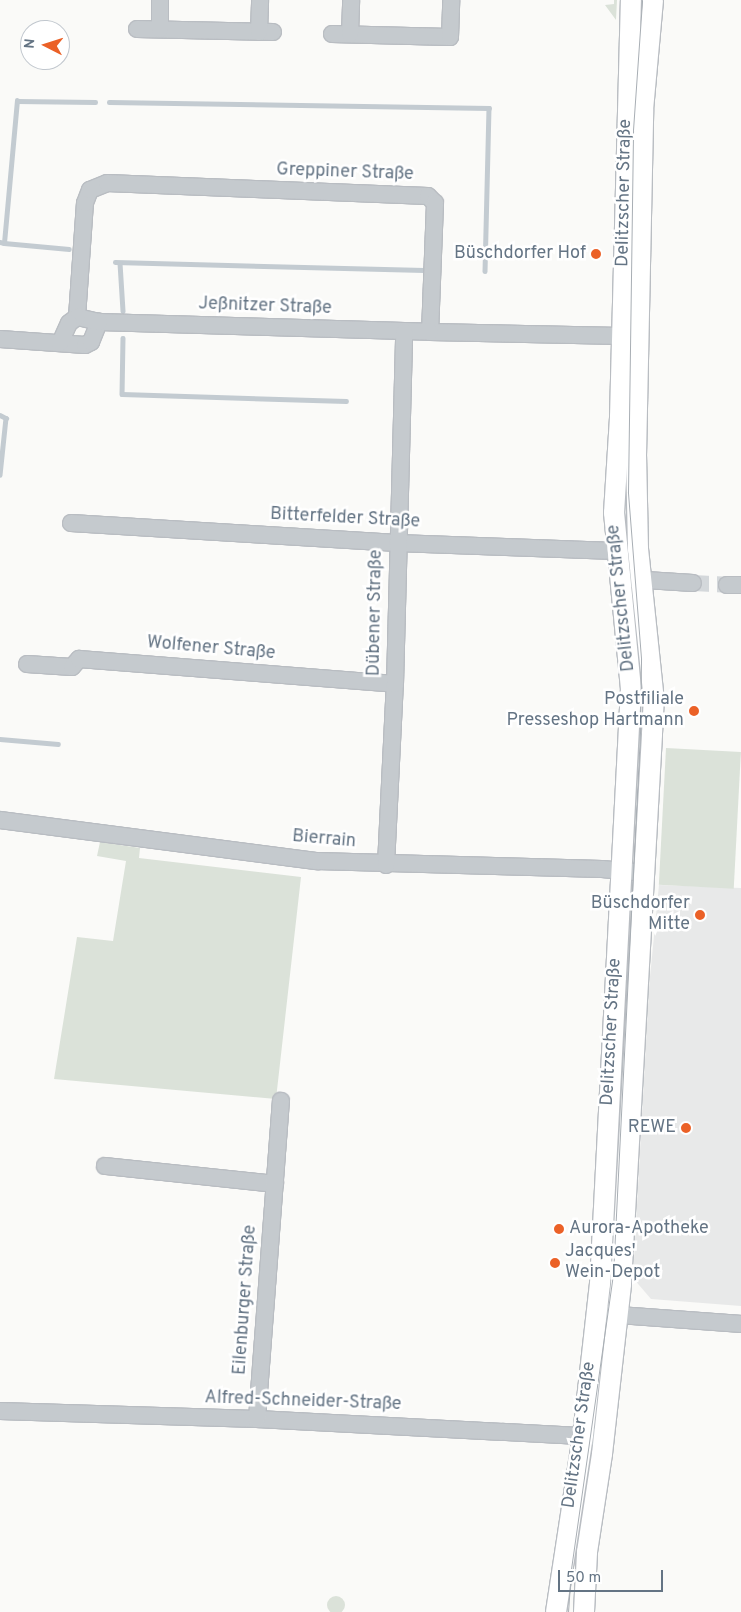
<!DOCTYPE html>
<html>
<head>
<meta charset="utf-8">
<style>
	body { margin:0 }
	#map { position:relative; width:741px; height:1612px; overflow:hidden; background:#fafaf8; font-family:Overpass,sans-serif }
	div>[style] { position:absolute }
	.built>* { inset:0; background:#e8e9e9 }
	.green>* { inset:0; background:#dbe2d9; transform-origin:0 0 }
	.round { border-radius:50% }
	.stream>* { height:4.5px; margin:-2.25px; padding:0 2.25px; transform-origin:2.25px; border-radius:2.25px; background:#c3cbd1 }
	.minor-tunnel>* { height:16px; margin-top:-8px; transform-origin:0; background:repeating-linear-gradient(90deg,#d4d8db 0 16px,transparent 0 24px) }
	.roads { filter:drop-shadow(1px 0 #b9bdc2) drop-shadow(-1px 0 #b9bdc2) drop-shadow(0 1px #b9bdc2) drop-shadow(0 -1px #b9bdc2) }
	.minor>* { height:16px; margin:-8px; padding:0 8px; transform-origin:8px; border-radius:8px; background:#c5cace }
	.major>* { height:20px; margin:-10px; padding:0 10px; transform-origin:10px; border-radius:10px; background:#fff }
	.tram>* { height:1px; margin:-0.5px; padding:0 0.5px; transform-origin:0.5px; border-radius:0.5px; background:#a8aeb4 }
	.dots>* { width:14px; height:14px; translate:-50% -50%; box-sizing:border-box; border:2px solid #fff; border-radius:50% }
	span { translate:-50% -50%; white-space:nowrap; text-align:center; line-height:1.15; -webkit-text-stroke:5px #fff; paint-order:stroke }
	.street-label { font-size:18px; color:#647484 }
	.poi-label { font-size:18px; color:#647484 }
	.right { translate:-100% -50%; text-align:right }
	.left { translate:0 -50%; text-align:left }
	.north { position:absolute; left:20px; top:20px; width:50px; height:50px; box-sizing:border-box; background:#fff; border:1px solid #c1c7ce; border-radius:50%; rotate:275deg; font-size:14px; font-weight:700; line-height:20px; text-align:center; color:#647484 }
	.north::after { content:''; display:block; margin:auto; width:18px; height:22px; background:#eb6127; clip-path:polygon(50% 0,100% 100%,50% 72%,0 100%) }
	.scale { position:absolute; left:558px; top:1570px; width:105px; height:22px; box-sizing:border-box; border:2px solid #647484; border-top:0; padding-left:6px; font-size:15px; line-height:18px; white-space:nowrap; color:#647484; -webkit-text-stroke:4px #fff; paint-order:stroke }
</style>
</head>
<body>
<div id="map">
	<div class="built">
		<div style="clip-path:polygon(659px 885px,741px 888px,741px 1306px,651px 1299px,633px 1278px,649px 987px)"></div>
	</div>
	<div class="green">
		<div style="clip-path:polygon(614px 0,617px 0,616px 20px,605px 5px,614px 4px)"></div>
		<div style="left:666px;top:748px;width:75px;height:137px;rotate:3deg"></div>
		<div style="clip-path:polygon(100px 842px,140px 848px,139px 858px,301px 877px,276px 1099px,54px 1079px,77px 937px,113px 941px,126px 861px,97px 856px)"></div>
		<div class="round" style="left:327px;top:1596px;width:18px;height:18px"></div>
	</div>
	<div class="stream">
		<div style="left:109px;top:102px;width:380px;rotate:0.9deg"></div>
		<div style="left:489px;top:108px;width:163px;rotate:91.4deg"></div>
		<div style="left:0;top:242px;width:4px;rotate:14deg"></div>
		<div style="left:4px;top:243px;width:143px;rotate:-84.8deg"></div>
		<div style="left:17px;top:101px;width:78px;rotate:0.7deg"></div>
		<div style="left:4px;top:243px;width:65px;rotate:5.3deg"></div>
		<div style="left:115px;top:262px;width:309px;rotate:1.5deg"></div>
		<div style="left:120px;top:263px;width:48px;rotate:86.4deg"></div>
		<div style="left:123px;top:338px;width:56px;rotate:91deg"></div>
		<div style="left:122px;top:394px;width:224px;rotate:1.8deg"></div>
		<div style="left:0;top:415px;width:7px;rotate:27deg"></div>
		<div style="left:6px;top:418px;width:57px;rotate:96deg"></div>
		<div style="left:0;top:739px;width:58px;rotate:4.9deg"></div>
	</div>
	<div class="minor-tunnel">
		<div style="left:693px;top:583px;width:34px;rotate:3deg"></div>
	</div>
	<div class="roads">
		<div class="minor">
			<div style="left:137px;top:29px;width:136px;rotate:1.3deg"></div>
			<div style="left:160px;top:29px;width:29px;rotate:-90deg"></div>
			<div style="left:259px;top:32px;width:32px;rotate:-88deg"></div>
			<div style="left:332px;top:34px;width:118px;rotate:1.5deg"></div>
			<div style="left:450px;top:37px;width:37px;rotate:-88deg"></div>
			<div style="left:350px;top:34px;width:34px;rotate:-88deg"></div>
			<div style="left:77px;top:317px;width:114px;rotate:-86deg"></div>
			<div style="left:85px;top:203px;width:14px;rotate:-69deg"></div>
			<div style="left:90px;top:190px;width:18px;rotate:-22deg"></div>
			<div style="left:107px;top:183px;width:321px;rotate:2.3deg"></div>
			<div style="left:428px;top:196px;width:10px;rotate:45deg"></div>
			<div style="left:435px;top:203px;width:129px;rotate:92.2deg"></div>
			<div style="left:430px;top:332px;width:192px;rotate:1.2deg"></div>
			<div style="left:99px;top:322px;width:331px;rotate:1.7deg"></div>
			<div style="left:0;top:339px;width:85px;rotate:4deg"></div>
			<div style="left:85px;top:345px;width:7px;rotate:-27deg"></div>
			<div style="left:91px;top:342px;width:22px;rotate:-68deg"></div>
			<div style="left:99px;top:322px;width:23px;rotate:-167deg"></div>
			<div style="left:77px;top:317px;width:10px;rotate:143deg"></div>
			<div style="left:69px;top:323px;width:22px;rotate:114deg"></div>
			<div style="left:71px;top:523px;width:327px;rotate:3.5deg"></div>
			<div style="left:397px;top:543px;width:220px;rotate:2.1deg"></div>
			<div style="left:630px;top:579px;width:63px;rotate:3.6deg"></div>
			<div style="left:727px;top:585px;width:14px"></div>
			<div style="left:27px;top:664px;width:45px;rotate:3.8deg"></div>
			<div style="left:72px;top:667px;width:11px;rotate:-49deg"></div>
			<div style="left:79px;top:659px;width:317px;rotate:4.5deg"></div>
			<div style="left:0;top:820px;width:320px;rotate:7.4deg"></div>
			<div style="left:317px;top:861px;width:285px;rotate:1.6deg"></div>
			<div style="left:602px;top:869px;width:44px;rotate:5.2deg"></div>
			<div style="left:386px;top:865px;width:181px;rotate:-87.2deg"></div>
			<div style="left:395px;top:684px;width:352px;rotate:-88.5deg"></div>
			<div style="left:105px;top:1166px;width:171px;rotate:6deg"></div>
			<div style="left:606px;top:1314px;width:135px;rotate:4.2deg"></div>
			<div style="left:0;top:1411px;width:257px;rotate:1.8deg"></div>
			<div style="left:257px;top:1419px;width:347px;rotate:3deg"></div>
			<div style="left:257px;top:1419px;width:319px;rotate:-85.7deg"></div>
		</div>
		<div class="major">
			<div style="left:556px;top:1612px;width:179px;rotate:-81.3deg"></div>
			<div style="left:583px;top:1435px;width:152px;rotate:-83.6deg"></div>
			<div style="left:600px;top:1284px;width:596px;rotate:-87.02deg"></div>
			<div style="left:631px;top:689px;width:177px;rotate:-95.5deg"></div>
			<div style="left:614px;top:513px;width:96px;rotate:-86.4deg"></div>
			<div style="left:620px;top:417px;width:417px;rotate:-88.5deg"></div>
			<div style="left:584px;top:1612px;width:60px;rotate:-87.1deg"></div>
			<div style="left:587px;top:1552px;width:99px;rotate:-81.3deg"></div>
			<div style="left:602px;top:1454px;width:171px;rotate:-83.6deg"></div>
			<div style="left:621px;top:1284px;width:551px;rotate:-86.77deg"></div>
			<div style="left:652px;top:734px;width:33px;rotate:-87deg"></div>
			<div style="left:654px;top:701px;width:153px;rotate:-96deg"></div>
			<div style="left:638px;top:549px;width:93px;rotate:-91.2deg"></div>
			<div style="left:636px;top:456px;width:346px;rotate:-88.8deg"></div>
			<div style="left:643px;top:110px;width:110px;rotate:-84.8deg"></div>
		</div>
	</div>
	<div class="tram">
		<div style="left:568px;top:1612px;width:43px;rotate:-86deg"></div>
		<div style="left:571px;top:1569px;width:297px;rotate:-81.9deg"></div>
		<div style="left:613px;top:1275px;width:543px;rotate:-87.15deg"></div>
		<div style="left:640px;top:733px;width:75px;rotate:-89.2deg"></div>
		<div style="left:641px;top:658px;width:167px;rotate:-94.5deg"></div>
		<div style="left:628px;top:492px;width:362px;rotate:-89.2deg"></div>
		<div style="left:633px;top:130px;width:130px;rotate:-86deg"></div>
	</div>
	<div class="dots">
		<div style="left:596px;top:254px;background:#eb6127"></div>
		<div style="left:694px;top:711px;background:#eb6127"></div>
		<div style="left:700px;top:915px;background:#eb6127"></div>
		<div style="left:686px;top:1128px;background:#eb6127"></div>
		<div style="left:559px;top:1229px;background:#eb6127"></div>
		<div style="left:555px;top:1263px;background:#eb6127"></div>
	</div>
	<div class="street-label">
		<span style="left:345px;top:173px;rotate:2deg">Greppiner Straße</span>
		<span style="left:625px;top:193px;rotate:-89deg">Delitzscher Straße</span>
		<span style="left:265px;top:307px;rotate:2deg">Jeßnitzer Straße</span>
		<span style="left:345px;top:519px;rotate:3deg">Bitterfelder Straße</span>
		<span style="left:622px;top:598px;rotate:-96deg">Delitzscher Straße</span>
		<span style="left:376px;top:613px;rotate:-89deg">Dübener Straße</span>
		<span style="left:211px;top:649px;rotate:5deg">Wolfener Straße</span>
		<span style="left:324px;top:840px;rotate:5deg">Bierrain</span>
		<span style="left:612px;top:1032px;rotate:-87deg">Delitzscher Straße</span>
		<span style="left:246px;top:1300px;rotate:-86deg">Eilenburger Straße</span>
		<span style="left:303px;top:1402px;rotate:2deg">Alfred-Schneider-Straße</span>
		<span style="left:580px;top:1435px;rotate:-82deg">Delitzscher Straße</span>
	</div>
	<div class="poi-label">
		<span class="right" style="left:586px;top:254px">Büschdorfer Hof</span>
		<span class="right" style="left:684px;top:711px">Postfiliale<br>Presseshop Hartmann</span>
		<span class="right" style="left:690px;top:915px">Büschdorfer<br>Mitte</span>
		<span class="right" style="left:676px;top:1128px">REWE</span>
		<span class="left" style="left:569px;top:1229px">Aurora-Apotheke</span>
		<span class="left" style="left:565px;top:1263px">Jacques'<br>Wein-Depot</span>
	</div>
	<div class="north">N</div>
	<div class="scale">50 m</div>
</div>
</body>
</html>
